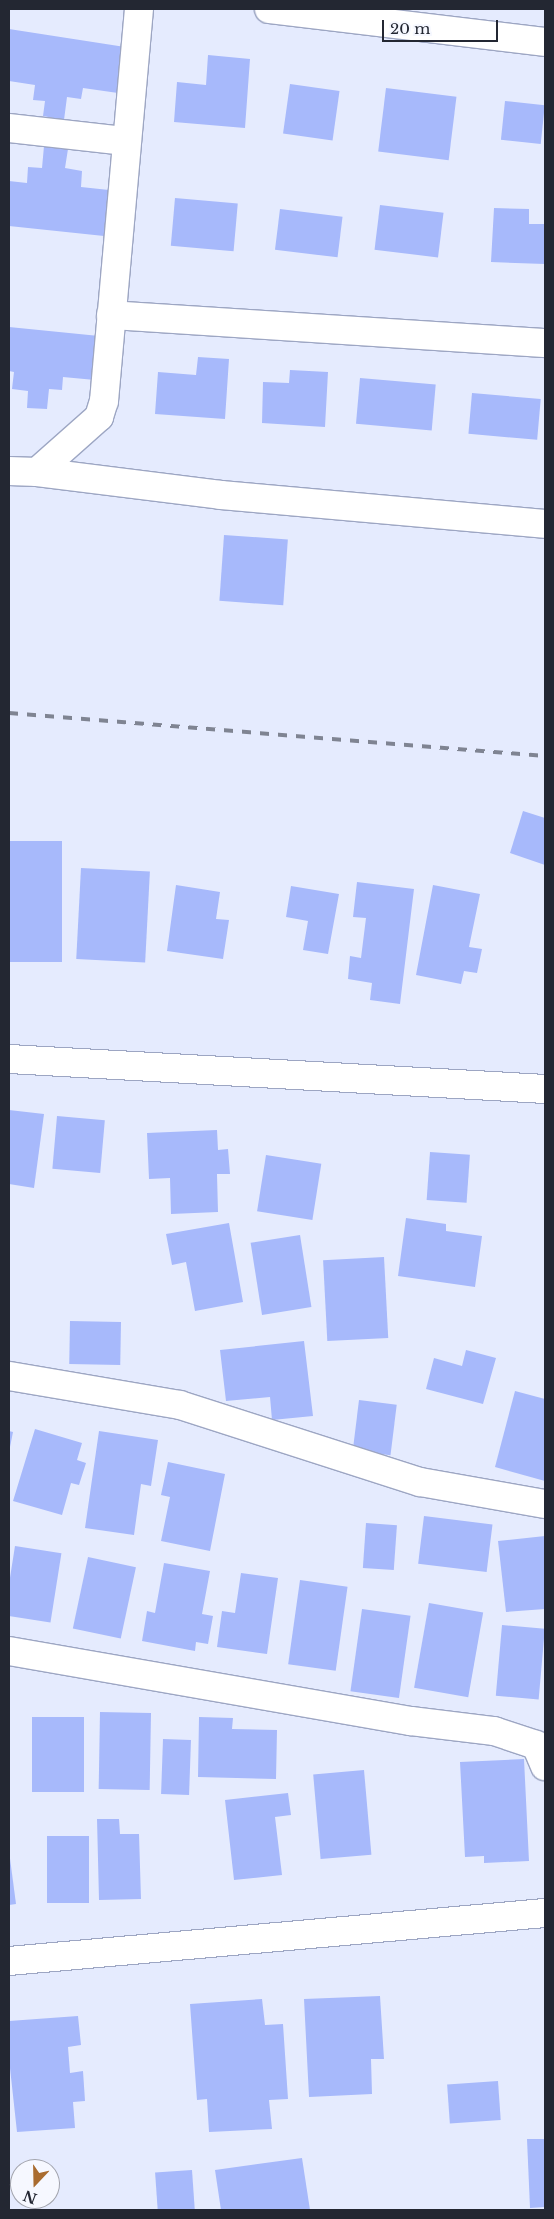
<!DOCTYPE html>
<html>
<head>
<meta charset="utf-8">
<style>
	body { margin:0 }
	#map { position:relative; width:554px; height:2219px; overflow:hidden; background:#e5ebfe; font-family:"Libre Baskerville",serif }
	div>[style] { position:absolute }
	.building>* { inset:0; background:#a7b9fb; transform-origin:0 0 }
	.roads { filter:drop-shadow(1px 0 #9da6c3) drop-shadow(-1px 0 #9da6c3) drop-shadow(0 1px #9da6c3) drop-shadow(0 -1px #9da6c3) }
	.street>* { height:28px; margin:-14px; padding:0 14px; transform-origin:14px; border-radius:14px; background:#fff }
	.rail>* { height:4px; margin-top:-2px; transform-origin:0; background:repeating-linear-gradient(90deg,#7f8492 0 9px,transparent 0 18px) }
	span { translate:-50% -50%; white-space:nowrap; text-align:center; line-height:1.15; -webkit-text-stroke:5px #f6f8ff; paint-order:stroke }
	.frame { position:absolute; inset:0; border:10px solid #232732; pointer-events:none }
	.north { position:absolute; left:10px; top:2159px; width:50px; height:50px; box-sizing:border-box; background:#f6f8ff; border:1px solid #a2a4ad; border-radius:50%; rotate:201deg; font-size:14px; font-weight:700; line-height:20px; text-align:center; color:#232732 }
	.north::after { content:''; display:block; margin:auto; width:18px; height:22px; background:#a96c30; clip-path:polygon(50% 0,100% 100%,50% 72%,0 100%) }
	.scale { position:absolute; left:382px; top:20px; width:116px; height:22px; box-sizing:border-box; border:2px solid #232732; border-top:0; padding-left:6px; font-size:15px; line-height:18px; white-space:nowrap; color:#232732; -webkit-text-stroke:4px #f6f8ff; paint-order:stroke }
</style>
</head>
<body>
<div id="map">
	<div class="building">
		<div style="clip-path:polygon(9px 29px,125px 47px,118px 93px,83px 88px,81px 99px,67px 97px,64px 120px,43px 116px,45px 101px,33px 100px,35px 85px,9px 81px)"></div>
		<div style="clip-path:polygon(208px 55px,250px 59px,245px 128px,174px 122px,177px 82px,206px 85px)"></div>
		<div style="left:290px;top:84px;width:50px;height:50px;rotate:8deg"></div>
		<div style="left:386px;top:88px;width:71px;height:64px;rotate:7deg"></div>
		<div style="left:505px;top:101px;width:40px;height:39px;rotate:6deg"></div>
		<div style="clip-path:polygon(44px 146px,68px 149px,65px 168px,82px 171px,81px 187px,109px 190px,104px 236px,9px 226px,9px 181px,27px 183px,28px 167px,42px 168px)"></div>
		<div style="left:175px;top:198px;width:63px;height:48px;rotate:5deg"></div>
		<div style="left:380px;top:205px;width:64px;height:45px;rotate:7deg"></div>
		<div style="clip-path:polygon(494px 208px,529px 209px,529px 224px,545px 224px,545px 264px,491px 262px)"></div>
		<div style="left:280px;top:209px;width:63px;height:41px;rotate:7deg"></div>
		<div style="clip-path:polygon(9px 327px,99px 336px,95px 380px,63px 377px,62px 390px,49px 389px,47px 409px,27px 408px,28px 391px,12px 389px,14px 372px,9px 371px)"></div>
		<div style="clip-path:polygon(198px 357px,229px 359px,225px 419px,155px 414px,158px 372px,196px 375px)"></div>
		<div style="clip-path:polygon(290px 370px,328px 372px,325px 427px,262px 423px,263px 382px,289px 383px)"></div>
		<div style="left:360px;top:378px;width:76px;height:46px;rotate:5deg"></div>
		<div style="left:472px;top:393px;width:69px;height:41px;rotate:5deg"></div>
		<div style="left:224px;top:535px;width:64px;height:66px;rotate:4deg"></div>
		<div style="clip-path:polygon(523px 811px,545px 818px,545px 865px,510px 853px)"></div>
		<div style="left:9px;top:841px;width:53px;height:121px"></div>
		<div style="left:81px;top:868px;width:69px;height:91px;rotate:3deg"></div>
		<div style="clip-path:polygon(357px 882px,414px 889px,400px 1004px,370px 1000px,372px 983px,348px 979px,350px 956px,361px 958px,366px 918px,353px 917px)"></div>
		<div style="clip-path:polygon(176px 885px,220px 892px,216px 919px,229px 920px,223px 959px,167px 951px)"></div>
		<div style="clip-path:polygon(433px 885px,480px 894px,469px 947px,482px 949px,477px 973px,464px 971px,461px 984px,416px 975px)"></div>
		<div style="clip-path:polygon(291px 886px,339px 894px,328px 954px,303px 950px,308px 921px,286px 917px)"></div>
		<div style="clip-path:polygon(9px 1110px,44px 1114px,34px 1188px,9px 1184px)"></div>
		<div style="left:57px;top:1116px;width:48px;height:53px;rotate:5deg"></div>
		<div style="clip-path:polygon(217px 1130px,218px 1150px,228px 1149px,230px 1174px,217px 1174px,218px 1212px,171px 1214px,170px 1178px,149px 1179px,147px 1133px)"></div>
		<div style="left:430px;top:1152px;width:40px;height:48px;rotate:4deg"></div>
		<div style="left:266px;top:1155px;width:56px;height:57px;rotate:9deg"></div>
		<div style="clip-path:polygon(406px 1218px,446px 1224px,446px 1231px,482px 1236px,475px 1287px,398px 1276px)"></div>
		<div style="clip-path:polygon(229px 1223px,243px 1302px,195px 1311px,186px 1262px,172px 1265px,166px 1234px)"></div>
		<div style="left:300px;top:1235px;width:73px;height:50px;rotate:81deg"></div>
		<div style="left:384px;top:1257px;width:81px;height:61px;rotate:87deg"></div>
		<div style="left:70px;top:1321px;width:51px;height:43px;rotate:1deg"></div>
		<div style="clip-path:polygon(304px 1341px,313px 1416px,272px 1420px,270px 1397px,226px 1401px,220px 1350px)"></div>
		<div style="clip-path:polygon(466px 1350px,496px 1358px,483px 1404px,426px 1389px,434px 1358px,462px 1366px)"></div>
		<div style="clip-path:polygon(515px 1391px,545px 1399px,545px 1481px,495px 1467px)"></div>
		<div style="left:359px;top:1400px;width:38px;height:51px;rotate:7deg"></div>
		<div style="clip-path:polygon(35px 1429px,82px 1443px,77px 1460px,86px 1463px,79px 1485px,71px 1483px,62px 1515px,13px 1501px)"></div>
		<div style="clip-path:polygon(9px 1431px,13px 1432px,10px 1447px,9px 1447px)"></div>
		<div style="clip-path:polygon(99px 1431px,158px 1440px,151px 1486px,141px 1484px,134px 1535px,85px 1528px)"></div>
		<div style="clip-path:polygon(168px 1462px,225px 1474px,210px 1551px,161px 1541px,170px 1497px,161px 1495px)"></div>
		<div style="left:424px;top:1516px;width:69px;height:48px;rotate:7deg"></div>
		<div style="left:366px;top:1523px;width:31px;height:45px;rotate:4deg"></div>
		<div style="clip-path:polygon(545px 1536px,545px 1609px,506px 1612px,498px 1541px)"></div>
		<div style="left:15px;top:1546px;width:47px;height:70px;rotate:9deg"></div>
		<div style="left:88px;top:1557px;width:49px;height:73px;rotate:12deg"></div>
		<div style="clip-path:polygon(164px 1563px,210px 1571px,202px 1614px,213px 1616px,208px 1644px,196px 1642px,195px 1651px,142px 1641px,147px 1611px,155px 1613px)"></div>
		<div style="clip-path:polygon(241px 1573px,278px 1578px,267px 1654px,217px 1647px,222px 1611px,235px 1613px)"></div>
		<div style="left:300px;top:1580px;width:48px;height:85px;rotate:8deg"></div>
		<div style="left:429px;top:1603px;width:55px;height:86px;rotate:10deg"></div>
		<div style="left:362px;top:1609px;width:49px;height:83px;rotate:8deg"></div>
		<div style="left:502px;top:1625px;width:43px;height:71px;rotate:5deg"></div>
		<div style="left:100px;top:1712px;width:51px;height:77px;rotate:1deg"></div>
		<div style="left:32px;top:1717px;width:52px;height:75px"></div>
		<div style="clip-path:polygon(199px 1717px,233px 1718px,232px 1729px,277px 1730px,276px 1779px,198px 1777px)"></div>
		<div style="left:163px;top:1739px;width:28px;height:55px;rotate:2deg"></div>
		<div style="clip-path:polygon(524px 1759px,529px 1861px,484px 1863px,484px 1856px,465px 1857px,460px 1762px)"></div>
		<div style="left:364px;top:1770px;width:85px;height:51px;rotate:85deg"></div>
		<div style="clip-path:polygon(288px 1793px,291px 1815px,275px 1817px,282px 1875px,234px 1880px,225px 1800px)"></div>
		<div style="clip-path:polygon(97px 1819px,119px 1819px,120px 1834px,139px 1834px,141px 1899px,99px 1900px)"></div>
		<div style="left:47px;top:1836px;width:42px;height:67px"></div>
		<div style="clip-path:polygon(9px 1851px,16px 1904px,9px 1905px)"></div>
		<div style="clip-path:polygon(380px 1996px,384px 2059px,371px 2059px,372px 2094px,309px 2097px,304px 1999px)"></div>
		<div style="clip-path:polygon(262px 1999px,265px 2025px,283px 2024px,288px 2099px,269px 2100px,272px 2129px,209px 2132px,207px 2099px,197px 2100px,190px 2004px)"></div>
		<div style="clip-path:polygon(78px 2016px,81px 2045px,68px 2047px,70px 2073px,83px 2071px,85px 2101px,73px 2102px,75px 2128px,17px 2132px,9px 2059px,9px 2021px)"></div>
		<div style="left:498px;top:2081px;width:39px;height:51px;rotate:86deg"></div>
		<div style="clip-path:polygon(527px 2139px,545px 2139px,545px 2207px,530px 2208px)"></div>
		<div style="clip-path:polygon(302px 2158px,310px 2210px,221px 2210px,215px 2170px)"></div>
		<div style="left:192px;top:2170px;width:40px;height:37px;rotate:86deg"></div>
	</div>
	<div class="roads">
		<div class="street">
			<div style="left:269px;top:9px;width:278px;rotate:6.8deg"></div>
			<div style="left:9px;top:128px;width:117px;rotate:6.4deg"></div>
			<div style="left:111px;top:315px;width:435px;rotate:3.7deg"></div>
			<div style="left:9px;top:471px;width:28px;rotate:2deg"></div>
			<div style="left:37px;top:472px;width:83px;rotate:-41.6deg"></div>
			<div style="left:99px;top:417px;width:17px;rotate:-73deg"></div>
			<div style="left:104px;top:401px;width:394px;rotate:-84.9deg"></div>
			<div style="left:37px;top:472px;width:185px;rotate:7.1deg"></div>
			<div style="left:221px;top:495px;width:325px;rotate:5.1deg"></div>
			<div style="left:9px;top:1059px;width:537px;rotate:3.2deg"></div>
			<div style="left:9px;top:1376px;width:173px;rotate:9.6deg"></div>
			<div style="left:180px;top:1405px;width:252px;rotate:17.8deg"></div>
			<div style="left:420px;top:1482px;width:127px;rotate:10deg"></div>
			<div style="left:9px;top:1651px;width:408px;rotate:9.9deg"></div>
			<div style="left:411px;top:1721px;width:84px;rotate:6.9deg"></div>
			<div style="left:494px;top:1731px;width:44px;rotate:18.4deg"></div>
			<div style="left:536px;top:1745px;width:23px;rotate:67deg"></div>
			<div style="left:9px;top:1961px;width:538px;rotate:-5.12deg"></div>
		</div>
	</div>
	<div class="rail">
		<div style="left:9px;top:713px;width:538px;rotate:4.59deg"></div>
	</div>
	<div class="frame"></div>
	<div class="north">N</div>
	<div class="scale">20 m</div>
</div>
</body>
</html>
